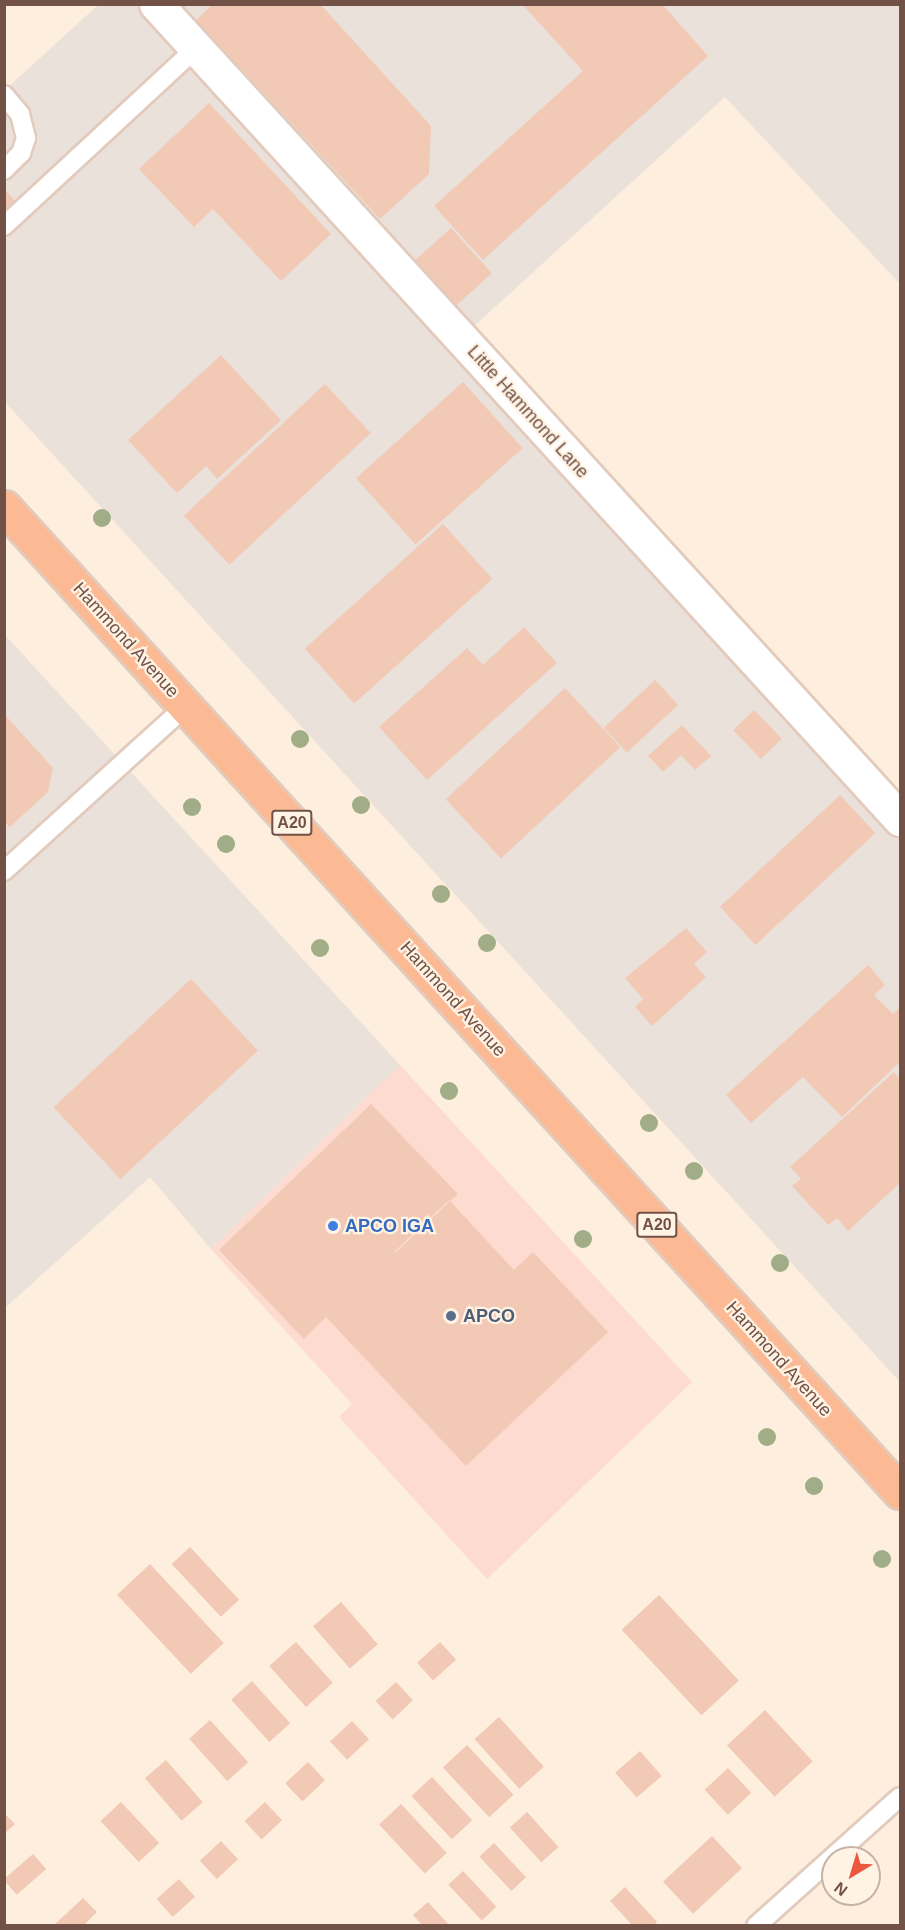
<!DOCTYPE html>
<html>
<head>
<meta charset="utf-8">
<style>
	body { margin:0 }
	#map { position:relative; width:905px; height:1930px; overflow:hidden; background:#fdeede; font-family:Helvetica,sans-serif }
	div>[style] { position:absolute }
	.commercial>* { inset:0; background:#fddbd1 }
	.industrial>* { inset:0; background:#eae1db }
	.building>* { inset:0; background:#f2c9b5; transform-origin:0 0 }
	.roads { filter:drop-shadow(2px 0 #e2cbbd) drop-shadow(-2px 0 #e2cbbd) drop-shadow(0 2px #e2cbbd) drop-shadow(0 -2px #e2cbbd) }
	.service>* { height:18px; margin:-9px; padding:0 9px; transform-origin:9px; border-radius:9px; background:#fff }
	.minor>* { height:33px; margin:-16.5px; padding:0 16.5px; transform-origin:16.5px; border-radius:16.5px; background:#fff }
	.trunk>* { height:33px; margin:-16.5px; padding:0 16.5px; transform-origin:16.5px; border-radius:16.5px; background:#fbba94 }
	.trees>* { width:18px; height:18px; margin:-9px; border-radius:50%; background:#a0ad86 }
	.dots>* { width:16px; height:16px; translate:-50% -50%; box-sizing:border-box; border:3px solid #fff3e5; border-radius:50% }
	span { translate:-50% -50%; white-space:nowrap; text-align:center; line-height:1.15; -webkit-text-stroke:4.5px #fff3e5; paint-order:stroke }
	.shield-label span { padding:2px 4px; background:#fff3e5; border:2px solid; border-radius:4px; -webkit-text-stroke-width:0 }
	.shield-label { font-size:16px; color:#725246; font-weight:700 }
	.street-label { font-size:18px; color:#725246 }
	.shop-label { font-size:18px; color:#366cbe; font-weight:700 }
	.left { translate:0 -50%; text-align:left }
	.service-label { font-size:18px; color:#4e5e75; font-weight:700 }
	.frame { position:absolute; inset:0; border:6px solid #725246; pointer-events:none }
	.north { position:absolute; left:821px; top:1846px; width:60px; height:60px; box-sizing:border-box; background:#fff3e5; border:2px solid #c7b3a5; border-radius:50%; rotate:218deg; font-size:16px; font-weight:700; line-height:24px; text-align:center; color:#725246 }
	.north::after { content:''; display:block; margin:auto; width:21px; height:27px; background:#ea583f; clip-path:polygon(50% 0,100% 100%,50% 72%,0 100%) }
</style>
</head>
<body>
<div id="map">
	<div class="commercial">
		<div style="clip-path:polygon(400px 1065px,692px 1382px,487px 1579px,339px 1417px,352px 1404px,211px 1249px)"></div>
	</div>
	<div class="industrial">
		<div style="clip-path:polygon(98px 5px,900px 5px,900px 284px,725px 97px,472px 328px,900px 798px,900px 1382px,5px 402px,5px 90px)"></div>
		<div style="clip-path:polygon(4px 634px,400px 1065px,211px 1249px,150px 1177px,5px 1308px)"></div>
	</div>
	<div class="building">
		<div style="clip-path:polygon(213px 4px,320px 4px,431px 126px,429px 174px,380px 219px,196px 20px)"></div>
		<div style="clip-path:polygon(522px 4px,662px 4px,708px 56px,483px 260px,434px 206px,583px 71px)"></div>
		<div style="clip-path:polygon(209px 103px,331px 234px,281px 281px,213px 209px,194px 227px,139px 169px)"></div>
		<div style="clip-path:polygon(4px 189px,15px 201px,4px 211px)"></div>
		<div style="left:451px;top:228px;width:61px;height:48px;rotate:48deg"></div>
		<div style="clip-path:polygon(221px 355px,281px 420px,217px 479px,206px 466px,177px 493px,128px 440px)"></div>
		<div style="left:463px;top:382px;width:89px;height:144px;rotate:48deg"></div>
		<div style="left:325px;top:384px;width:67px;height:193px;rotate:47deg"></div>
		<div style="left:443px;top:524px;width:74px;height:186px;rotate:48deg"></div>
		<div style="clip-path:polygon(524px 627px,557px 663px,427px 780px,379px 727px,467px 648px,483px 665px)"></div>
		<div style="left:655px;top:680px;width:34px;height:70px;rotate:47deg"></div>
		<div style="left:565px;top:688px;width:81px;height:163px;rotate:47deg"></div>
		<div style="left:754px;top:710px;width:40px;height:29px;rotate:46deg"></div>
		<div style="clip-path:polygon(4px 714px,53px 768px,48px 792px,10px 827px,4px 822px)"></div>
		<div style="clip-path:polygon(682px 725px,711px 756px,695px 770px,681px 755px,663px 772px,648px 756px)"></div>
		<div style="left:840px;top:795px;width:52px;height:164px;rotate:47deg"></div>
		<div style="clip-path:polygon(686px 928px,707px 952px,694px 964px,706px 977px,652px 1026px,635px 1007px,643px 999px,625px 978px)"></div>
		<div style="clip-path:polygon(868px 965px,885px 985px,874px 995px,893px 1014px,900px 1007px,900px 1062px,842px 1117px,803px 1077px,751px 1123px,726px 1095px)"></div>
		<div style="left:191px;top:979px;width:98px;height:188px;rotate:47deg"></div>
		<div style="clip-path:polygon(894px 1072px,900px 1079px,900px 1183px,848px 1231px,837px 1218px,828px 1225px,792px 1186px,801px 1179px,790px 1167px)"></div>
		<div style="clip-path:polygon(evenodd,371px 1104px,458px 1194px,450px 1201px,514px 1270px,533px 1252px,608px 1332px,466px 1466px,326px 1317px,304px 1339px,219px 1250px,371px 1104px,449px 1200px,450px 1201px,395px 1253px,394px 1252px,449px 1200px)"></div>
		<div style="left:190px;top:1547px;width:72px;height:25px;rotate:47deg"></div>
		<div style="left:150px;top:1564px;width:108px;height:45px;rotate:47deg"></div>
		<div style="left:659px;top:1595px;width:117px;height:51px;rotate:47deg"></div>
		<div style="left:341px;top:1602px;width:56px;height:37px;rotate:49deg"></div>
		<div style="left:296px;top:1642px;width:55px;height:36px;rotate:48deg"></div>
		<div style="left:440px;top:1642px;width:24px;height:31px;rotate:48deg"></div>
		<div style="left:252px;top:1681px;width:57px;height:28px;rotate:48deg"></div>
		<div style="left:396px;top:1682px;width:25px;height:28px;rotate:47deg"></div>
		<div style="left:765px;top:1710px;width:70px;height:52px;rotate:47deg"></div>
		<div style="left:499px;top:1717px;width:67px;height:33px;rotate:48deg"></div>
		<div style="left:210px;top:1720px;width:57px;height:28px;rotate:48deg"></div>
		<div style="left:352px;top:1721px;width:25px;height:30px;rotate:47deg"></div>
		<div style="left:467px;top:1745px;width:68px;height:33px;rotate:47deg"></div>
		<div style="left:640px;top:1751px;width:33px;height:33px;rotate:49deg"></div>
		<div style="left:166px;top:1760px;width:56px;height:28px;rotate:49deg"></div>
		<div style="left:308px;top:1762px;width:25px;height:31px;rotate:47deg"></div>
		<div style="left:728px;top:1768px;width:34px;height:32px;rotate:47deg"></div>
		<div style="left:432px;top:1777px;width:59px;height:28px;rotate:47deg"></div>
		<div style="left:121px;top:1802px;width:56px;height:28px;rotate:47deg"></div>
		<div style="left:265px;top:1802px;width:25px;height:28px;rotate:47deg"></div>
		<div style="left:401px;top:1804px;width:67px;height:30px;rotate:47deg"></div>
		<div style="left:527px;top:1812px;width:47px;height:23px;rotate:48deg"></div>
		<div style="clip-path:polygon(4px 1813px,15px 1824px,4px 1834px)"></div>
		<div style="left:712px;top:1836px;width:44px;height:67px;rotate:47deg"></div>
		<div style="left:221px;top:1841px;width:25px;height:29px;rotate:47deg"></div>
		<div style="left:494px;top:1843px;width:47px;height:20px;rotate:47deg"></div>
		<div style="left:33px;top:1854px;width:20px;height:39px;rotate:49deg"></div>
		<div style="left:463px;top:1871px;width:49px;height:20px;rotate:47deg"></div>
		<div style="left:179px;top:1879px;width:24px;height:30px;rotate:48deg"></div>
		<div style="clip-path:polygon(625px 1887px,657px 1922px,654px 1926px,633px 1926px,610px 1901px)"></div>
		<div style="clip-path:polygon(83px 1898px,97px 1912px,83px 1926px,53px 1926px)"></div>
		<div style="clip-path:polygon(428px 1902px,450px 1926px,423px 1926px,413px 1915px)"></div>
	</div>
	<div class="roads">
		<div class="service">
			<div style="left:4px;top:95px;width:25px;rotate:50deg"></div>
			<div style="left:20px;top:114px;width:25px;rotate:76deg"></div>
			<div style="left:26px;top:138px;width:16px;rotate:108deg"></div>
			<div style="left:21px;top:153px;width:24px;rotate:135deg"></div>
			<div style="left:4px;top:226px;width:262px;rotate:-42.8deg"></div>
			<div style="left:4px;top:871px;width:246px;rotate:-42.2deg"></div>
			<div style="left:756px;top:1926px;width:193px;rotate:-41.9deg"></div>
		</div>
		<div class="minor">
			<div style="left:156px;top:4px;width:1104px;rotate:47.61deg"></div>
		</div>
		<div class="trunk">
			<div style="left:4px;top:507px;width:1332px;rotate:47.71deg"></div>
		</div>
	</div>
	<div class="trees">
		<div style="left:102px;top:518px"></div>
		<div style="left:300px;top:739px"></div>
		<div style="left:361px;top:805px"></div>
		<div style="left:192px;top:807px"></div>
		<div style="left:226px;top:844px"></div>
		<div style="left:441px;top:894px"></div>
		<div style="left:487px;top:943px"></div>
		<div style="left:320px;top:948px"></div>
		<div style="left:449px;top:1091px"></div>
		<div style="left:649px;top:1123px"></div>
		<div style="left:694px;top:1171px"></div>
		<div style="left:583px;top:1239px"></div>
		<div style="left:780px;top:1263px"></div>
		<div style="left:767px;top:1437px"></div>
		<div style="left:814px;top:1486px"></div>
		<div style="left:882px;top:1559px"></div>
	</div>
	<div class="dots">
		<div style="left:333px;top:1226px;background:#3f7fe0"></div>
		<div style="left:451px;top:1316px;background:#5c6f8a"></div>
	</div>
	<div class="shield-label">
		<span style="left:292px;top:823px">A20</span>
		<span style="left:657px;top:1225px">A20</span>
	</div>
	<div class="street-label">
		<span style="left:528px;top:412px;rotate:48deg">Little Hammond Lane</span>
		<span style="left:126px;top:640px;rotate:48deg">Hammond Avenue</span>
		<span style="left:453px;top:999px;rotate:48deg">Hammond Avenue</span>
		<span style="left:779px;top:1359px;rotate:48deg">Hammond Avenue</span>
	</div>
	<div class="shop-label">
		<span class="left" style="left:345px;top:1226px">APCO IGA</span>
	</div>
	<div class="service-label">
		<span class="left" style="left:463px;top:1316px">APCO</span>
	</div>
	<div class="frame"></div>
	<div class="north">N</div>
</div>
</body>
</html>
